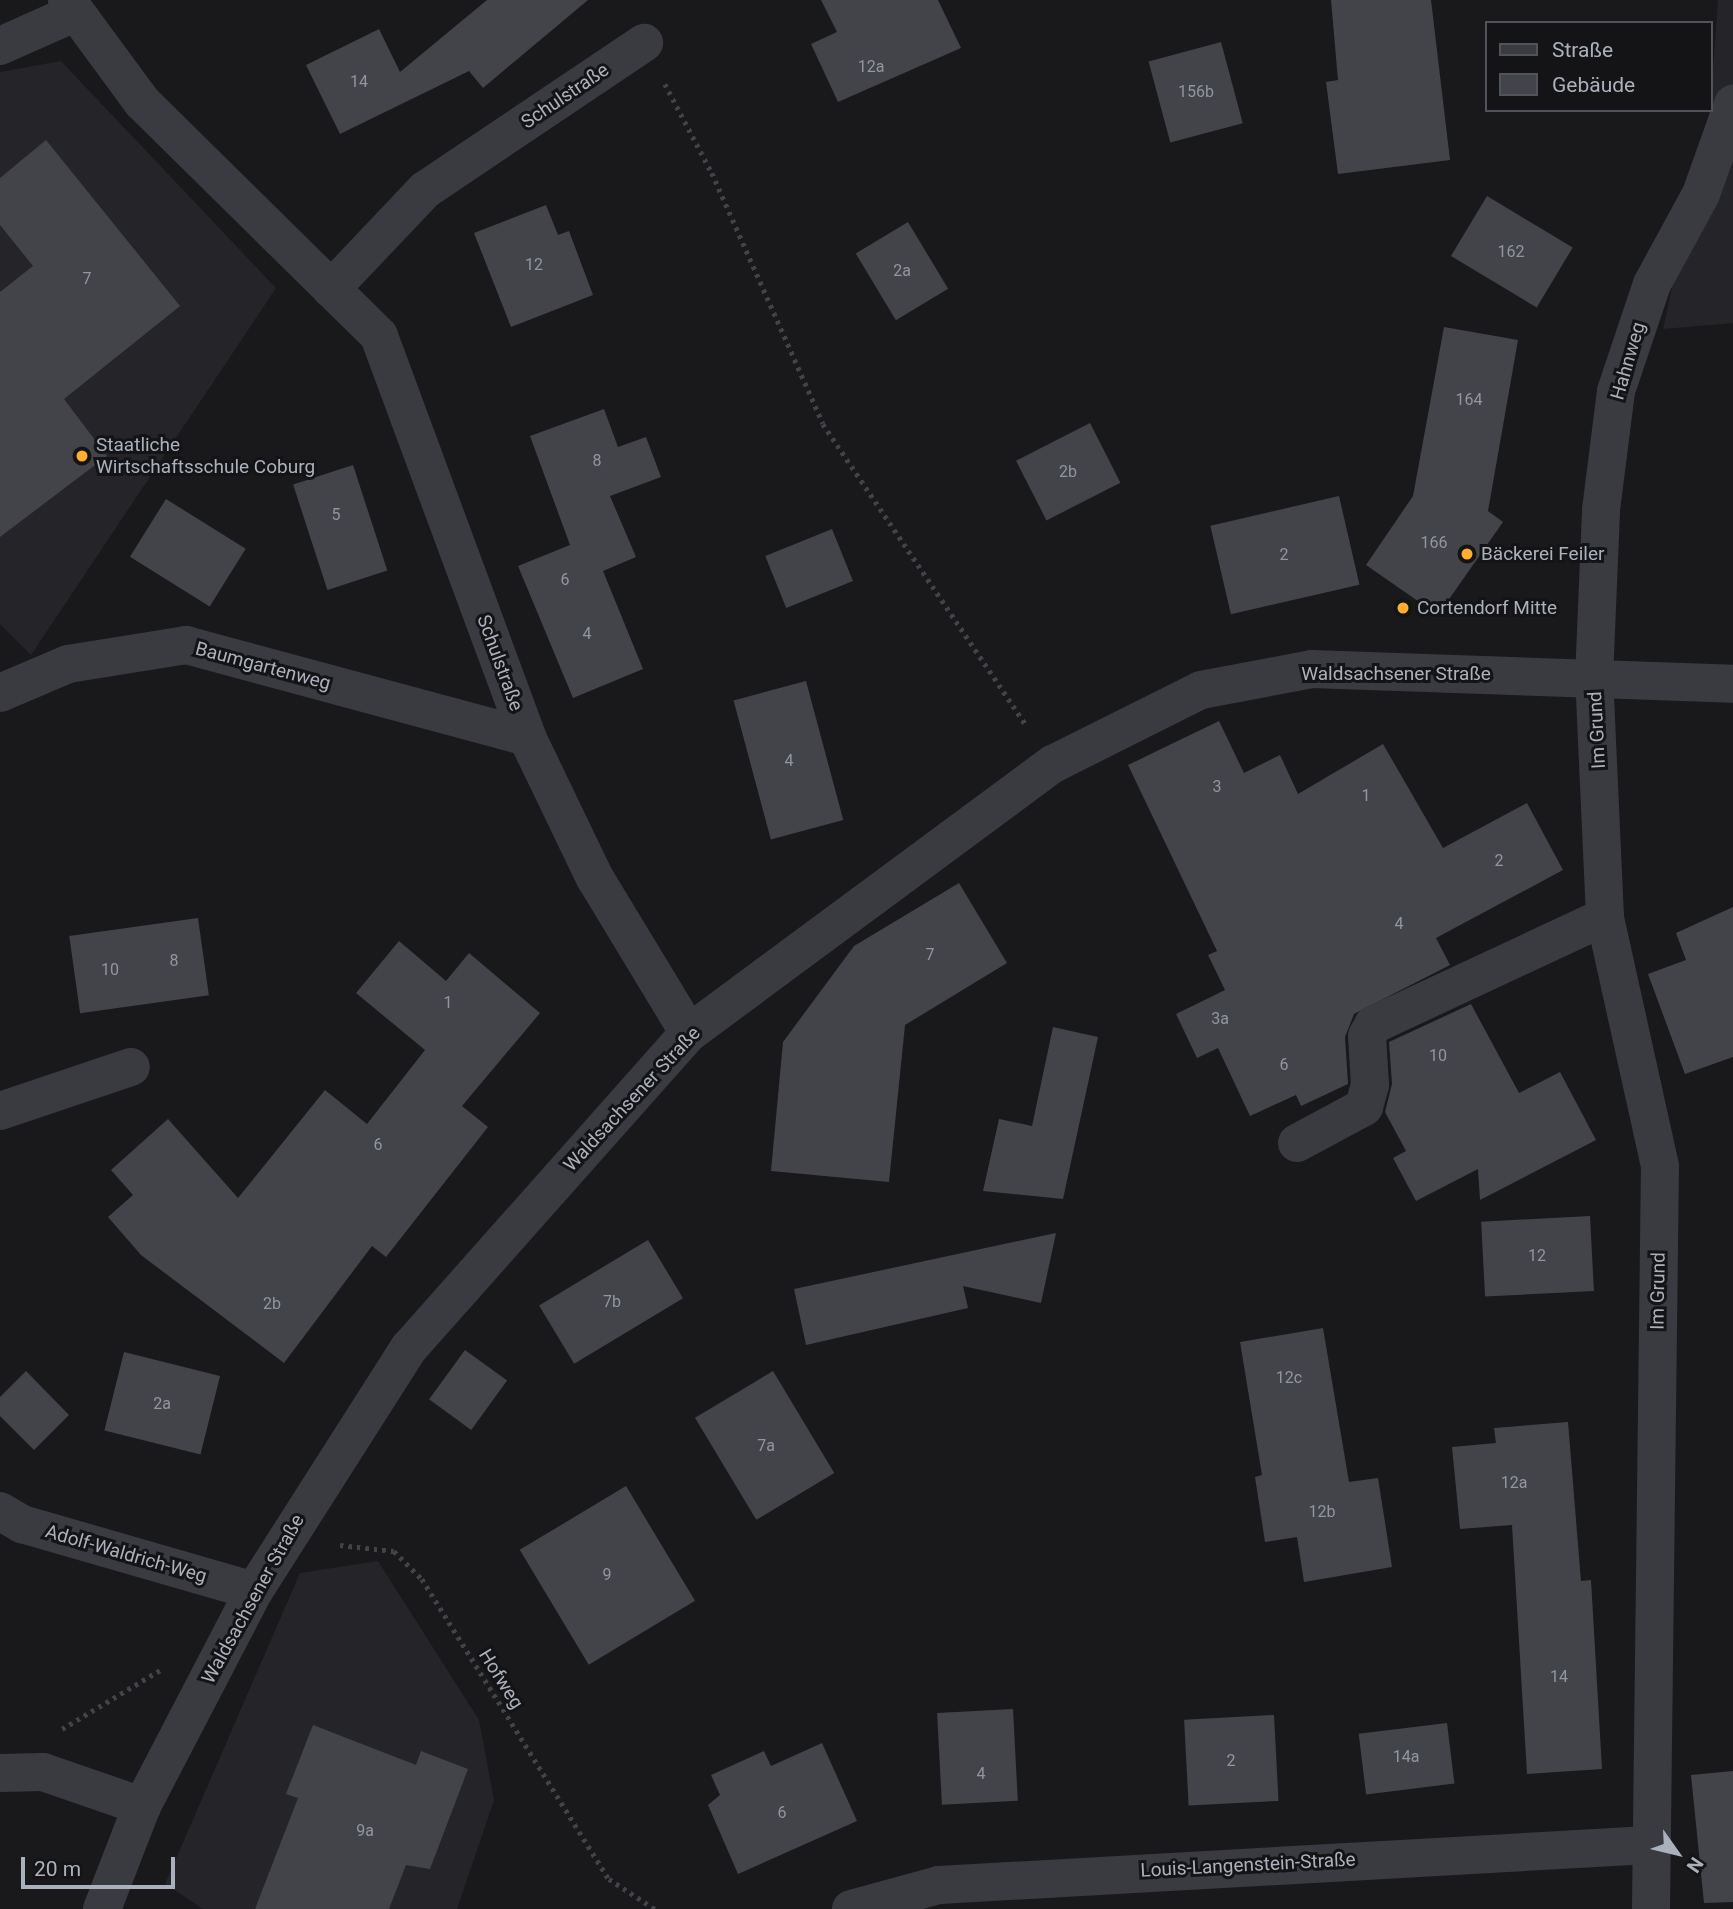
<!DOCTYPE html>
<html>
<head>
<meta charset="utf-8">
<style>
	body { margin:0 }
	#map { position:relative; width:1733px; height:1909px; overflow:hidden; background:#19191c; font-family:Roboto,sans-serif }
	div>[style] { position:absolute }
	.built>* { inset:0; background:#252529 }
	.building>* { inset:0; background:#434449; transform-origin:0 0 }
	.path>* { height:4.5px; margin-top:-2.25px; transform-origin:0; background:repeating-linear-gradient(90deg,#404348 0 3.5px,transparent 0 8.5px) }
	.minor>* { height:38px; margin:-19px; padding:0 19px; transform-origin:19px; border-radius:19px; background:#3a3b41 }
	.dots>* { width:19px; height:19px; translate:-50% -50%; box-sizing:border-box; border:4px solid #141417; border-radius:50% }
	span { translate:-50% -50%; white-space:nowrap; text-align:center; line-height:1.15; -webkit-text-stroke:6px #141417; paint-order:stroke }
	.number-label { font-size:16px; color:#91969f }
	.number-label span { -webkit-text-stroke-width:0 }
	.street-label { font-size:19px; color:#abb1bc }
	.poi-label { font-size:19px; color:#abb1bc }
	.left { translate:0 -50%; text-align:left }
	.legend { position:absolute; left:1485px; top:21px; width:228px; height:91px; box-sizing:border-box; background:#141417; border:2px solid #505359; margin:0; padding:9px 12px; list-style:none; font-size:21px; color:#abb1bc }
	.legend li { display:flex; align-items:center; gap:14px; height:35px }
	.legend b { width:35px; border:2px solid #505359 }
	.north { position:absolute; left:1642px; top:1818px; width:70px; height:70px; -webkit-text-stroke:5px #141417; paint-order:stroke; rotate:124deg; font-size:19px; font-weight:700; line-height:28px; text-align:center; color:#abb1bc }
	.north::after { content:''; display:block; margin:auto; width:24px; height:32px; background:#abb1bc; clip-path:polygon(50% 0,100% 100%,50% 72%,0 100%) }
	.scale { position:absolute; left:21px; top:1857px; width:154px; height:32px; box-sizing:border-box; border:4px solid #abb1bc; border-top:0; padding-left:9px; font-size:21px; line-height:24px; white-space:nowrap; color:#abb1bc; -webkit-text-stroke:5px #141417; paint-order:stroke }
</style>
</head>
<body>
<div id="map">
	<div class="built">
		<div style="clip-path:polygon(1718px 0,1733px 0,1733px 323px,1663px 329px,1710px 110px)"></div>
		<div style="clip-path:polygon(61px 61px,276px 288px,31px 655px,0 624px,0 72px)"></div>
		<div style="clip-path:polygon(378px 1561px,479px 1720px,494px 1800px,457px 1909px,203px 1909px,165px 1884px,300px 1573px)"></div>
	</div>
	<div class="building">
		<div style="clip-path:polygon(487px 0,588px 0,483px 88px,469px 71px,340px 134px,306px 65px,379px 29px,400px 72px)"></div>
		<div style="clip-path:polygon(821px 0,938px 0,961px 48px,838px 102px,811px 44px,837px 32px)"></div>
		<div style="clip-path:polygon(1331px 0,1431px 0,1450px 160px,1338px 174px,1326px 82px,1338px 80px)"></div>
		<div style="left:1221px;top:42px;width:84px;height:75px;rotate:75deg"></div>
		<div style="clip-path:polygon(46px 140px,180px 306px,64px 399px,107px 456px,0 537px,0 292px,33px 266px,0 225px,0 178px)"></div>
		<div style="left:1487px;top:196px;width:100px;height:70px;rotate:31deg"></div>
		<div style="clip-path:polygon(546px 205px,558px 235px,569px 231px,593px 295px,511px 327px,474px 233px)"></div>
		<div style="left:908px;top:222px;width:78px;height:61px;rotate:59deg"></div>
		<div style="clip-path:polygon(1444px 327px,1518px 340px,1488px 511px,1503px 522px,1438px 615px,1366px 565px,1413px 496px)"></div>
		<div style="clip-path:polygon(604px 409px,618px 447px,646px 437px,661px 477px,610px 496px,636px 557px,603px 571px,643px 669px,573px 698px,518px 566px,570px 545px,530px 436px)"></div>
		<div style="left:1090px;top:423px;width:67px;height:83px;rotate:63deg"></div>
		<div style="left:353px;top:465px;width:111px;height:63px;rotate:72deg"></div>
		<div style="left:1339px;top:496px;width:91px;height:132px;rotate:77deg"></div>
		<div style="left:166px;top:499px;width:94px;height:68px;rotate:32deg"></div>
		<div style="left:832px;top:529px;width:56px;height:72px;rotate:68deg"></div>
		<div style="left:806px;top:681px;width:144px;height:75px;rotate:75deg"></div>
		<div style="clip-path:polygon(1219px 721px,1244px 773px,1280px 755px,1298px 794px,1383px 744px,1443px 848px,1527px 803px,1563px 870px,1436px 938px,1450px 965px,1354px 1014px,1345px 1037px,1348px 1084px,1301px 1106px,1296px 1095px,1250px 1116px,1218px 1048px,1197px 1058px,1176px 1014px,1225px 990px,1208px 955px,1217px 951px,1128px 765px)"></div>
		<div style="clip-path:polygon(959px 883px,1007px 963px,905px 1025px,889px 1182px,771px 1171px,783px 1042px,854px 946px)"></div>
		<div style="clip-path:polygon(1733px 907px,1733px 1057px,1685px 1074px,1648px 974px,1686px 960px,1676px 933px)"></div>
		<div style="left:198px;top:918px;width:78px;height:130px;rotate:82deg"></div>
		<div style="clip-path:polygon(399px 941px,446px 981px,469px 953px,540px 1013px,462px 1106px,488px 1127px,386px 1257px,372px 1246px,284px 1363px,141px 1255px,108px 1217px,133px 1195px,111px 1170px,168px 1119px,238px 1198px,325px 1090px,367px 1124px,425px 1050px,356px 993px)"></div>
		<div style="clip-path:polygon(1471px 1004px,1519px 1093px,1560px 1072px,1596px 1140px,1480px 1200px,1478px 1169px,1416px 1201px,1393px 1158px,1406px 1151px,1385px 1112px,1392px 1084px,1389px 1042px)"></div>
		<div style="clip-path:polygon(1053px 1027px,1098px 1037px,1063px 1199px,983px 1191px,999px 1119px,1032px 1126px)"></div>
		<div style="left:1590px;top:1216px;width:75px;height:109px;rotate:87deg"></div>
		<div style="clip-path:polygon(1056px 1233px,1041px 1303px,963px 1286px,968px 1308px,806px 1345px,794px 1289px)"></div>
		<div style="left:648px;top:1240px;width:68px;height:127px;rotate:59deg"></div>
		<div style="clip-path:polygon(1323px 1328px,1349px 1482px,1378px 1478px,1392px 1567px,1304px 1582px,1297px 1537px,1265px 1542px,1255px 1477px,1262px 1475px,1240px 1342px)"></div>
		<div style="left:465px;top:1350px;width:52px;height:61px;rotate:36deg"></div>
		<div style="left:124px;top:1352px;width:99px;height:81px;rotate:14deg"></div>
		<div style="clip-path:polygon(26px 1371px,69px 1415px,34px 1450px,0 1416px,0 1397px)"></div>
		<div style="left:773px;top:1371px;width:119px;height:91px;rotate:59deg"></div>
		<div style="clip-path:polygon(1568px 1422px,1581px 1581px,1591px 1580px,1602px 1769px,1527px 1774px,1512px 1525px,1460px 1529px,1452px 1447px,1496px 1443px,1494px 1428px)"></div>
		<div style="left:626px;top:1486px;width:134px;height:124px;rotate:59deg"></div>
		<div style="left:1013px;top:1709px;width:92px;height:76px;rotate:87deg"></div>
		<div style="left:1274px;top:1715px;width:86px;height:90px;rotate:87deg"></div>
		<div style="left:1447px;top:1723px;width:61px;height:89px;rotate:83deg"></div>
		<div style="clip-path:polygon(313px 1725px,416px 1765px,421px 1751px,468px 1769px,430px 1869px,406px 1865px,389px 1909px,255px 1909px,298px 1798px,286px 1794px)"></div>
		<div style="clip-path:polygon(822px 1743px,857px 1821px,738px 1874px,708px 1805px,720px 1795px,711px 1775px,764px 1751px,771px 1766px)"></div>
		<div style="clip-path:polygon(1733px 1771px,1733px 1902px,1704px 1903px,1691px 1775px)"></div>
	</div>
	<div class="path">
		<div style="left:665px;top:84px;width:101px;rotate:62.2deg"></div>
		<div style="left:712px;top:173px;width:274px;rotate:66.1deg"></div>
		<div style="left:823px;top:424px;width:365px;rotate:56deg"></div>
		<div style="left:340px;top:1545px;width:54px;rotate:6.3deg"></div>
		<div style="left:394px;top:1551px;width:40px;rotate:45deg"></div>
		<div style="left:422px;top:1579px;width:354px;rotate:58.1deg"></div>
		<div style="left:609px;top:1879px;width:55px;rotate:33.1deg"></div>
		<div style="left:62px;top:1729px;width:114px;rotate:-31deg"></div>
	</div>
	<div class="minor">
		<div style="left:67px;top:0;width:127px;rotate:53.7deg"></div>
		<div style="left:142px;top:102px;width:333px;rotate:44.6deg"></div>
		<div style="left:379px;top:336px;width:427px;rotate:69.7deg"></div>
		<div style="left:527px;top:737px;width:157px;rotate:64.3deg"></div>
		<div style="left:595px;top:878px;width:181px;rotate:58.8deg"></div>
		<div style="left:0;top:46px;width:81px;rotate:-24deg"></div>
		<div style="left:331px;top:289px;width:137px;rotate:-46.5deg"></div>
		<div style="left:425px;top:190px;width:264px;rotate:-33.9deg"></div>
		<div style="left:0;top:693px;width:74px;rotate:-23.1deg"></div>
		<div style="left:68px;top:664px;width:120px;rotate:-9.1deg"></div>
		<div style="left:186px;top:645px;width:353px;rotate:15.1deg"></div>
		<div style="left:0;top:1111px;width:138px;rotate:-18.6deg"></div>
		<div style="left:1297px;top:1143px;width:76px;rotate:-28.2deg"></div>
		<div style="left:1364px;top:1107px;width:23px;rotate:-75deg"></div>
		<div style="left:1370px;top:1085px;width:49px;rotate:-93.5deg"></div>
		<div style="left:1367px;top:1036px;width:13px;rotate:-61deg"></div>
		<div style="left:1373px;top:1025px;width:256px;rotate:-25deg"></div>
		<div style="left:0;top:1511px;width:26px;rotate:31deg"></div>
		<div style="left:22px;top:1524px;width:241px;rotate:16.1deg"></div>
		<div style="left:0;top:1773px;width:43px;rotate:-1.3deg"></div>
		<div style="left:43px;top:1772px;width:105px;rotate:19deg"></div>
		<div style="left:102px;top:1909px;width:110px;rotate:-68.8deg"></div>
		<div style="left:142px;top:1806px;width:242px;rotate:-62.5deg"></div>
		<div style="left:254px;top:1591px;width:288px;rotate:-57.5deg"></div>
		<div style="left:409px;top:1348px;width:421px;rotate:-48.4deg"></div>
		<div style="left:689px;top:1033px;width:453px;rotate:-36.5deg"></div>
		<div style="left:1053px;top:764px;width:165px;rotate:-26.6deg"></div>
		<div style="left:1201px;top:690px;width:113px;rotate:-10.7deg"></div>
		<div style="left:1312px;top:669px;width:421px;rotate:2deg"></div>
		<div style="left:851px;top:1909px;width:91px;rotate:-15.3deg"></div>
		<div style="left:939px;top:1885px;width:711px;rotate:-3.22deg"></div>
		<div style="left:1651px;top:1909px;width:743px;rotate:-89.31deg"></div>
		<div style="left:1660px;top:1166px;width:255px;rotate:-102.5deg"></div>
		<div style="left:1605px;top:917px;width:238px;rotate:-92.6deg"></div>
		<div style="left:1594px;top:679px;width:169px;rotate:-87.6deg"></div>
		<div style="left:1601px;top:510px;width:120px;rotate:-82.8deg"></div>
		<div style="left:1616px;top:391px;width:113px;rotate:-71.4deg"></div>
		<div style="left:1652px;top:284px;width:102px;rotate:-61.4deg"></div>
		<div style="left:1701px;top:194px;width:96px;rotate:-70.4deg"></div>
	</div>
	<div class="dots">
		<div style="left:82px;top:456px;background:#ffae2e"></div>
		<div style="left:1467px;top:554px;background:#ffae2e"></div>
		<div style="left:1403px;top:608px;background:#ffae2e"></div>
	</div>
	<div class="number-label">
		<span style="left:871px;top:67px">12a</span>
		<span style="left:359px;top:82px">14</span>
		<span style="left:1196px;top:92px">156b</span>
		<span style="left:1511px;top:252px">162</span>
		<span style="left:534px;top:265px">12</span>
		<span style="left:902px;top:271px">2a</span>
		<span style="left:87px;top:279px">7</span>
		<span style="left:1469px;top:400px">164</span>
		<span style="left:597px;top:461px">8</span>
		<span style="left:1068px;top:472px">2b</span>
		<span style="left:336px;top:515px">5</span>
		<span style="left:1434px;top:543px">166</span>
		<span style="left:1284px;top:555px">2</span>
		<span style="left:565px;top:580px">6</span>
		<span style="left:587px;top:634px">4</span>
		<span style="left:789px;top:761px">4</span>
		<span style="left:1217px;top:787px">3</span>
		<span style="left:1366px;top:796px">1</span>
		<span style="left:1499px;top:861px">2</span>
		<span style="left:1399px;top:924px">4</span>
		<span style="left:930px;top:955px">7</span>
		<span style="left:174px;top:961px">8</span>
		<span style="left:110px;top:970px">10</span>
		<span style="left:448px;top:1003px">1</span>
		<span style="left:1220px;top:1019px">3a</span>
		<span style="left:1438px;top:1056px">10</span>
		<span style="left:1284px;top:1065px">6</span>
		<span style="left:378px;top:1145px">6</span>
		<span style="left:1537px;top:1256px">12</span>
		<span style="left:612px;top:1302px">7b</span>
		<span style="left:272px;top:1304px">2b</span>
		<span style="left:1289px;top:1378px">12c</span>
		<span style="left:162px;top:1404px">2a</span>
		<span style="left:766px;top:1446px">7a</span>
		<span style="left:1514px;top:1483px">12a</span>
		<span style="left:1322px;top:1512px">12b</span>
		<span style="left:607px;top:1575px">9</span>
		<span style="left:1559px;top:1677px">14</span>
		<span style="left:1406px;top:1757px">14a</span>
		<span style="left:1231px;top:1761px">2</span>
		<span style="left:981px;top:1774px">4</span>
		<span style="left:782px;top:1813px">6</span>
		<span style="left:365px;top:1831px">9a</span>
	</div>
	<div class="street-label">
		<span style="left:565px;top:96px;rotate:-34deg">Schulstraße</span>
		<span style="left:1628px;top:361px;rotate:-74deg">Hahnweg</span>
		<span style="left:500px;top:663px;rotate:70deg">Schulstraße</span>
		<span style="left:263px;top:666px;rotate:15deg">Baumgartenweg</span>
		<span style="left:1396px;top:674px">Waldsachsener Straße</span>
		<span style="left:1597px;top:730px;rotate:-93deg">Im Grund</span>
		<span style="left:632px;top:1099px;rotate:-47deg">Waldsachsener Straße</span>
		<span style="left:1658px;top:1291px;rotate:-89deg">Im Grund</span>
		<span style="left:126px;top:1554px;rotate:16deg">Adolf-Waldrich-Weg</span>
		<span style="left:253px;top:1599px;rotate:-61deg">Waldsachsener Straße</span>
		<span style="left:501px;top:1679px;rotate:58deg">Hofweg</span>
		<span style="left:1248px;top:1865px;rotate:-3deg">Louis-Langenstein-Straße</span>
	</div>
	<div class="poi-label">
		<span class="left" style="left:96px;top:456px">Staatliche<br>Wirtschaftsschule Coburg</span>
		<span class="left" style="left:1481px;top:554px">Bäckerei Feiler</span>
		<span class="left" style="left:1417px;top:608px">Cortendorf Mitte</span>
	</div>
	<ul class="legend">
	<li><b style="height:9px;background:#3a3b41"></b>Straße</li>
	<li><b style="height:19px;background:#434449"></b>Gebäude</li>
	</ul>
	<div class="north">N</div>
	<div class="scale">20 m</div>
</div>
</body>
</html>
